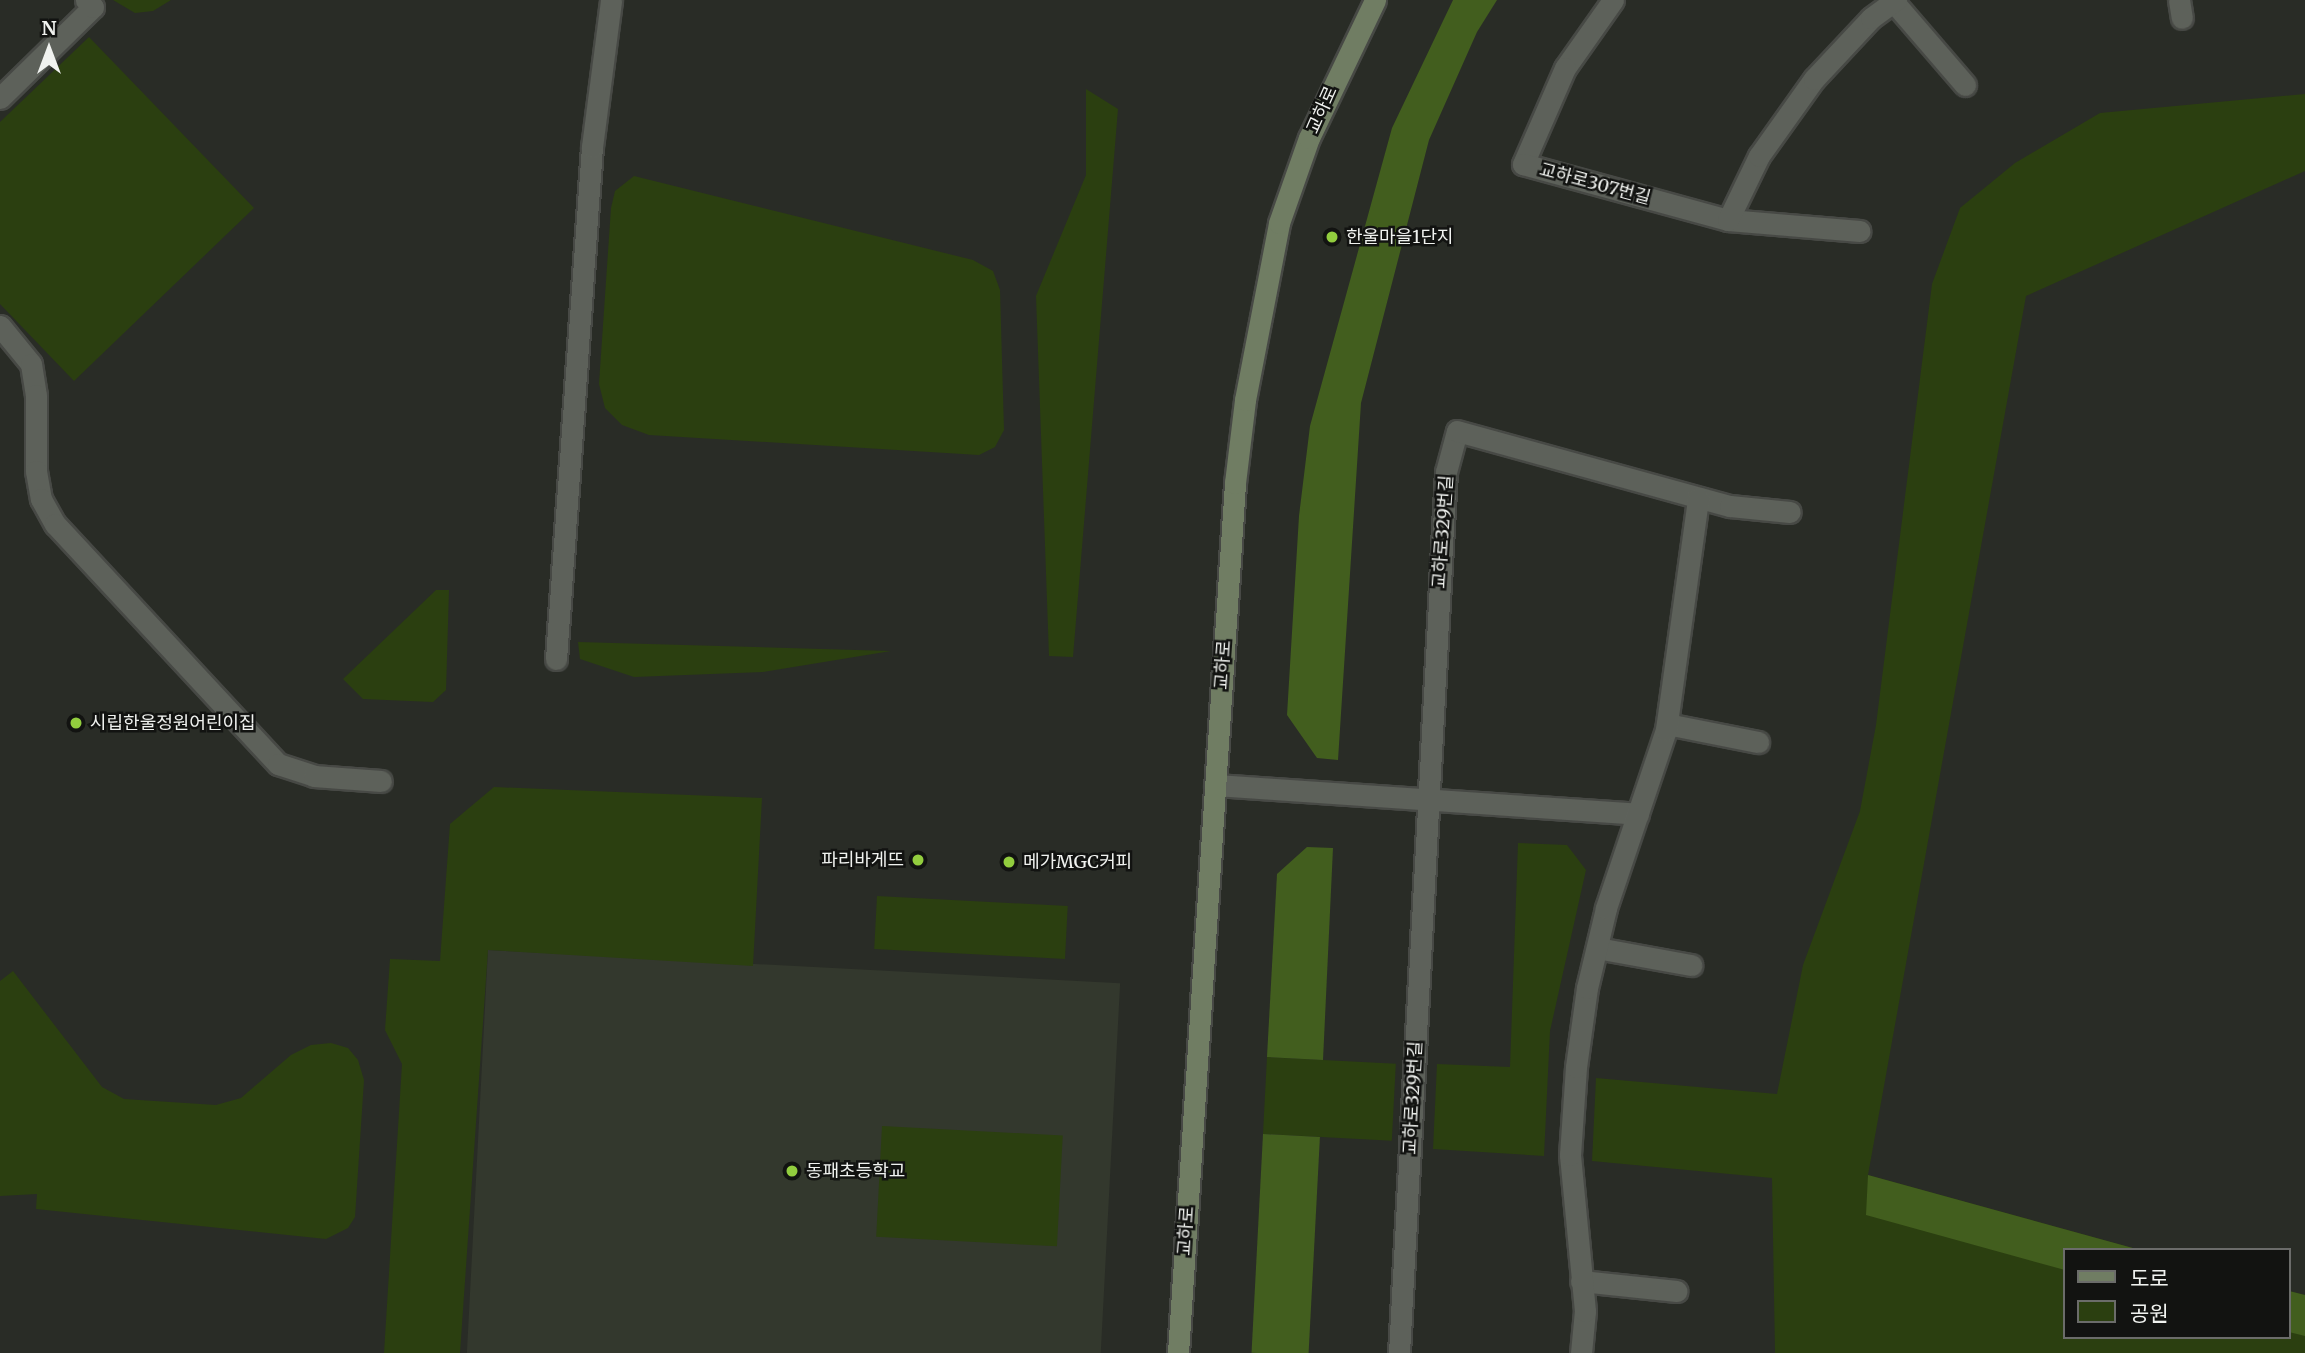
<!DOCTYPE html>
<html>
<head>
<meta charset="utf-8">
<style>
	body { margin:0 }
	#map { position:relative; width:2305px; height:1353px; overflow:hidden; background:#292c26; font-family:Merriweather,"Noto Sans KR",serif }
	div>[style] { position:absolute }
	.built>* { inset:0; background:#33382d; transform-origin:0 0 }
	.green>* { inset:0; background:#2b3f10; transform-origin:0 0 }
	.forest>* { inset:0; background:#425e1e; transform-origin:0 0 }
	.roads { filter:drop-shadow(2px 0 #474945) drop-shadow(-2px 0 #474945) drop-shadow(0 2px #474945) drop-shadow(0 -2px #474945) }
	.street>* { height:21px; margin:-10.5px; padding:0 10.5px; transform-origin:10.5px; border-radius:10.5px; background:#5d615a }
	.secondary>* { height:21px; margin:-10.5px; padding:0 10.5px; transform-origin:10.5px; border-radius:10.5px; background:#707d63 }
	.dots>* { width:19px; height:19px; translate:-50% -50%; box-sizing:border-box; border:4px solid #121311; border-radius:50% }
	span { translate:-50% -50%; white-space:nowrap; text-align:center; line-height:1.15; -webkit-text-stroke:5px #121311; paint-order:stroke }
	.street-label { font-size:18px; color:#f0f2ef }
	.poi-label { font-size:18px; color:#f0f2ef }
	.left { translate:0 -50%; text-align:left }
	.right { translate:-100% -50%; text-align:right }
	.legend { position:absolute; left:2063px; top:1248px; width:228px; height:91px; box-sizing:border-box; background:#121311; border:2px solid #6b6c6a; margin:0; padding:9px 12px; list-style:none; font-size:21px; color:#f0f2ef }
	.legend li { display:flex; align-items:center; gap:14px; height:35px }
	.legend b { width:35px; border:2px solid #6b6c6a }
	.north { position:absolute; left:14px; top:14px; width:70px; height:70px; -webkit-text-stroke:5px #121311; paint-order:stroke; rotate:0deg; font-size:19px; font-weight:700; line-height:28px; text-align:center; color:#f0f2ef }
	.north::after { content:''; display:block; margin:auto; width:24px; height:32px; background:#f0f2ef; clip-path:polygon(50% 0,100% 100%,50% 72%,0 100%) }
</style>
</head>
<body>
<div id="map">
	<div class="built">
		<div style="left:488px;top:950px;width:633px;height:404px;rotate:3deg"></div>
	</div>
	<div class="green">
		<div style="clip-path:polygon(113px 0,171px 0,153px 11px,135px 13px)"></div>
		<div style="clip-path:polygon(89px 37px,254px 208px,74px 381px,0 304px,0 122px)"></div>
		<div style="clip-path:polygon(1086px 89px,1118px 109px,1073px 657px,1049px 656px,1036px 296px,1086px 175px)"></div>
		<div style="clip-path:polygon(2305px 94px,2305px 171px,2026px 296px,1868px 1175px,2140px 1250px,2065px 1250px,2065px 1337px,2289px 1337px,2289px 1291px,2305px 1295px,2305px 1353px,1775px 1353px,1772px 1178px,1592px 1161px,1596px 1078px,1777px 1094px,1803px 965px,1860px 811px,1876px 725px,1932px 284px,1960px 208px,2015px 163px,2100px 113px)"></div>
		<div style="clip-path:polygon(634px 176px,973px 260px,993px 271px,1000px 290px,1004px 430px,995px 447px,979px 455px,649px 435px,622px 425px,605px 408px,599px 384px,611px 208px,615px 191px)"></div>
		<div style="clip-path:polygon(436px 590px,449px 590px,446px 690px,433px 702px,363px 699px,343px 679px)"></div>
		<div style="clip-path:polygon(578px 642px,891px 651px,763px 672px,634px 677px,580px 659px)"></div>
		<div style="clip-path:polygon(494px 787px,762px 798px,753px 966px,488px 950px,460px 1353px,384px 1353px,402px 1064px,385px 1030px,390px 959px,440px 961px,450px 824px)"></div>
		<div style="clip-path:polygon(1518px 843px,1567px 845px,1586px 870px,1550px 1031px,1544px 1156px,1433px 1149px,1437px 1064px,1510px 1067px)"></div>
		<div style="left:877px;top:896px;width:191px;height:53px;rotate:3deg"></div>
		<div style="clip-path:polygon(13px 971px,102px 1087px,124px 1099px,216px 1105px,241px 1098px,291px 1055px,311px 1045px,331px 1043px,348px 1048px,358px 1060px,364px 1080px,355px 1217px,348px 1228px,326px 1239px,36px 1209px,37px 1194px,0 1196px,0 981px)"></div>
		<div style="left:1267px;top:1057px;width:129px;height:77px;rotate:3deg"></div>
		<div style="left:882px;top:1126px;width:181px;height:111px;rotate:3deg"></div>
	</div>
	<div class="forest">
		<div style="clip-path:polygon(1453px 0,1497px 0,1477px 32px,1429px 140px,1361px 403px,1338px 760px,1317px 758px,1287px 715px,1299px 516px,1310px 426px,1392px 128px)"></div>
		<div style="clip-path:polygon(1307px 847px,1333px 848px,1323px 1060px,1267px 1057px,1277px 874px)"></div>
		<div style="left:1263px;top:1134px;width:57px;height:219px;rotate:3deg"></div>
		<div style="clip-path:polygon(1868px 1175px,2140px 1250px,2065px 1250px,2065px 1270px,1866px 1215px)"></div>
		<div style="clip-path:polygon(2289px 1291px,2305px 1295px,2305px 1336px,2289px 1332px)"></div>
	</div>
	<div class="roads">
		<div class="street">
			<div style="left:1613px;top:0;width:83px;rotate:125.2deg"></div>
			<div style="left:1565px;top:68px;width:105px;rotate:113.6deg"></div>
			<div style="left:1523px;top:164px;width:213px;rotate:15.3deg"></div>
			<div style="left:1728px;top:220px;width:132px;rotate:4.8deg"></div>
			<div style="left:1892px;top:0;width:112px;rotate:49.3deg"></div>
			<div style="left:2179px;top:0;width:18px;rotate:81deg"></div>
			<div style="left:0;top:98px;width:130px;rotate:-44.4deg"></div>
			<div style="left:93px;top:7px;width:10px;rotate:-135deg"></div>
			<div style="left:1728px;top:220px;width:71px;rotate:-64.2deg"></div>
			<div style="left:1759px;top:156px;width:95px;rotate:-54.5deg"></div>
			<div style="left:1814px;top:79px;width:83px;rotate:-46.9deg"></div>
			<div style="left:1871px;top:18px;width:31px;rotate:-36deg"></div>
			<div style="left:0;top:326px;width:49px;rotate:50.8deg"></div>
			<div style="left:31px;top:364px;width:31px;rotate:81deg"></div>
			<div style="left:36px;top:395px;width:76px;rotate:90deg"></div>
			<div style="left:36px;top:471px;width:28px;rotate:80deg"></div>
			<div style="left:41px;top:499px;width:29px;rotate:61deg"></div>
			<div style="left:55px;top:524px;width:328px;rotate:47.1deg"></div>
			<div style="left:278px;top:764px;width:38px;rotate:18deg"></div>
			<div style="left:314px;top:776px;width:67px;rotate:4.3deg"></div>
			<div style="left:556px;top:659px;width:513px;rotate:-85.98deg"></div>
			<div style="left:592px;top:147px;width:148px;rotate:-82.6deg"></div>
			<div style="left:1667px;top:724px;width:93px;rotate:11.2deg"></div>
			<div style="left:1215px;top:785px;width:424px;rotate:3.9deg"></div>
			<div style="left:1597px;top:948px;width:96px;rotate:10.3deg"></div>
			<div style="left:1581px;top:1281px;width:96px;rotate:6deg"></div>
			<div style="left:1399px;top:1353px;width:882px;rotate:-86.95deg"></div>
			<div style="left:1446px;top:472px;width:42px;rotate:-75deg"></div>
			<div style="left:1457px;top:431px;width:283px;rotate:15.4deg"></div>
			<div style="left:1730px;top:506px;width:60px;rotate:5.7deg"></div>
			<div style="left:1581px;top:1353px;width:42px;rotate:-84.6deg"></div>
			<div style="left:1585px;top:1311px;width:157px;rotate:-95.5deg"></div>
			<div style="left:1570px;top:1155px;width:88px;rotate:-86.1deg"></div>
			<div style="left:1576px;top:1067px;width:80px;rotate:-82.1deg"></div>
			<div style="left:1587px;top:988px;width:82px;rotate:-76.6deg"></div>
			<div style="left:1606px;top:908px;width:188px;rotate:-71.4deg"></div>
			<div style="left:1666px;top:730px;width:234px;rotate:-82.1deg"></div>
		</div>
		<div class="secondary">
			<div style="left:1178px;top:1353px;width:872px;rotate:-86.25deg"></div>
			<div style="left:1235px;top:483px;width:84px;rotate:-83.1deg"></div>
			<div style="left:1245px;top:400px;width:180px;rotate:-79.1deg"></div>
			<div style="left:1279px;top:223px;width:90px;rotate:-70.6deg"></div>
			<div style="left:1309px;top:138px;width:153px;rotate:-64.4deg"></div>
		</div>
	</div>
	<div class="dots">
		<div style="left:1332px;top:237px;background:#92cd3e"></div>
		<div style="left:76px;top:723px;background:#92cd3e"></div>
		<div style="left:918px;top:860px;background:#92cd3e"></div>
		<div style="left:1009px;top:862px;background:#92cd3e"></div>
		<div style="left:792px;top:1171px;background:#92cd3e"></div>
	</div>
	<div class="street-label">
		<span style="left:1322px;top:110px;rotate:-66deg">교하로</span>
		<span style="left:1595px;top:184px;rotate:15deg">교하로307번길</span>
		<span style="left:1443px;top:532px;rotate:-86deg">교하로329번길</span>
		<span style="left:1223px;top:665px;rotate:-86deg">교하로</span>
		<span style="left:1413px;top:1098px;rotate:-87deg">교하로329번길</span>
		<span style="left:1186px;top:1231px;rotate:-86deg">교하로</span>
	</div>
	<div class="poi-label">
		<span class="left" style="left:1346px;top:237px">한울마을1단지</span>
		<span class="left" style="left:90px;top:723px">시립한울정원어린이집</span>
		<span class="right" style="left:904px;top:860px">파리바게뜨</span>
		<span class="left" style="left:1023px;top:862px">메가MGC커피</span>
		<span class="left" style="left:806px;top:1171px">동패초등학교</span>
	</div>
	<ul class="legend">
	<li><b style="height:9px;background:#707d63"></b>도로</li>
	<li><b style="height:19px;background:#2b3f10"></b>공원</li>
	</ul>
	<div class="north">N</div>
</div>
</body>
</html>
